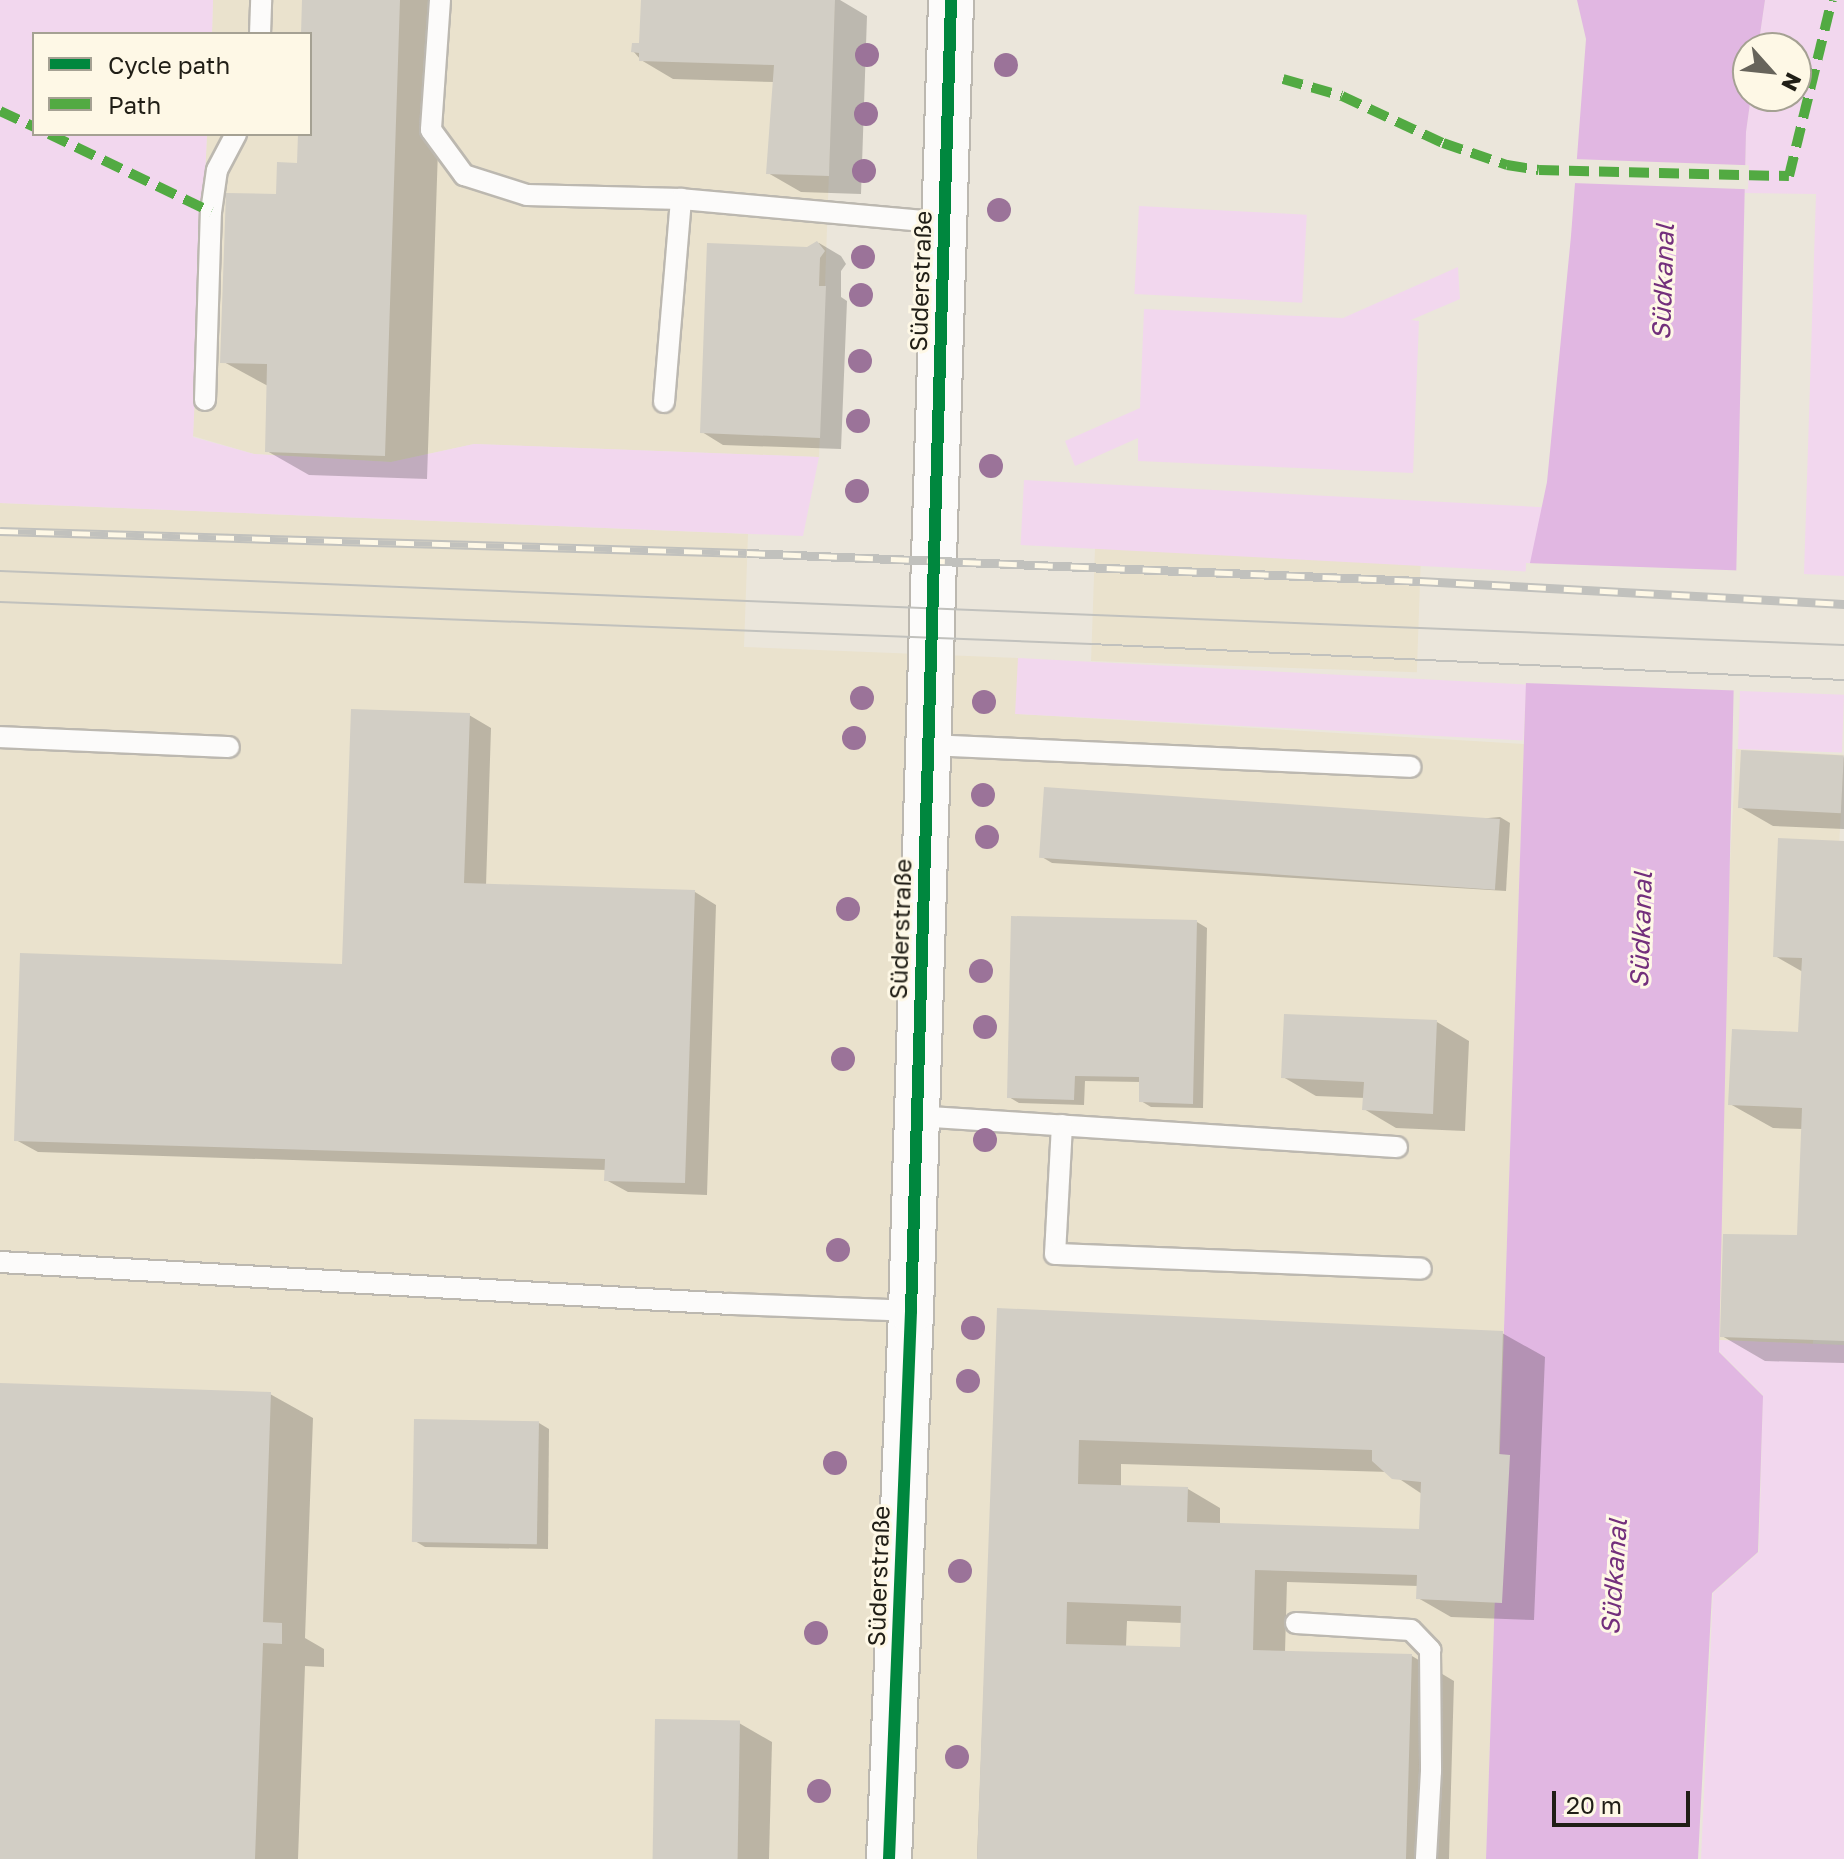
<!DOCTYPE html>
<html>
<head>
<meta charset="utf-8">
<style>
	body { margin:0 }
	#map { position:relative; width:1844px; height:1859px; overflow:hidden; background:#ebe6db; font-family:"Golos Text",sans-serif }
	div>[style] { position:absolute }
	.built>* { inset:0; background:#eae2cd; transform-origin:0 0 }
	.green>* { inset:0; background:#f2d7ee; transform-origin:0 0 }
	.water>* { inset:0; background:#e1b7e2 }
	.pier>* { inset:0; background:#ebe6db; transform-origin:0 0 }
	.shadow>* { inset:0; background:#0003 }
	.building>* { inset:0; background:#d2cec5; transform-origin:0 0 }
	.roads { filter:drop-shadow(2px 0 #bcb8b0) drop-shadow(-2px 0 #bcb8b0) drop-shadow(0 2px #bcb8b0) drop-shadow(0 -2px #bcb8b0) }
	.service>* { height:20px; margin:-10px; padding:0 10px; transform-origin:10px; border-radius:10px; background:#fcfbfa }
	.secondary>* { height:44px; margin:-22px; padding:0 22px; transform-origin:22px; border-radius:22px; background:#fcfbfa }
	.tram>* { height:2px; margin:-1px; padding:0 1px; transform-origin:1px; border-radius:1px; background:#c1c1bd }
	.rail>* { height:9px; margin-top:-4.5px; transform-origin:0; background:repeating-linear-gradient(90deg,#fef8e6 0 18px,#c1c1bd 0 36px); box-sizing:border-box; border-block:2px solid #c1c1bd }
	.quiet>* { height:10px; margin-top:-5px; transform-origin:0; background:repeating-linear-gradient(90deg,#52aa42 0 20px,transparent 0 30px) }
	.cycleway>* { height:12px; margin:-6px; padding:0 6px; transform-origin:6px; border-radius:6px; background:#00873e }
	.trees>* { width:24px; height:24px; margin:-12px; border-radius:50%; background:#9b7399 }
	span { translate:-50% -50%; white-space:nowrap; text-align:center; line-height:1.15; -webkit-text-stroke:6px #fef8e6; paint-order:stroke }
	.street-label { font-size:24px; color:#201e16 }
	.water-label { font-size:26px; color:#732f7c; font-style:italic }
	.legend { position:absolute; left:32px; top:32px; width:280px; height:104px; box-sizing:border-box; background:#fef8e6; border:2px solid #a5a193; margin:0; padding:10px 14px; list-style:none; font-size:24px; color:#201e16 }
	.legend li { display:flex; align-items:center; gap:16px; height:40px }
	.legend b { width:40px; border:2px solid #a5a193 }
	.north { position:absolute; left:1732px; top:32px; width:80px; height:80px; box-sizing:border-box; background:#fef8e6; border:2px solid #a5a193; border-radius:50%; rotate:117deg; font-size:22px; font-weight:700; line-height:32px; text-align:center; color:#201e16 }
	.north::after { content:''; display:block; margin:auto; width:28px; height:36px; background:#67645b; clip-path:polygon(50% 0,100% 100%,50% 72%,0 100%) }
	.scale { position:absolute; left:1552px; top:1791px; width:138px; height:36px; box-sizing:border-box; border:4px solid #201e16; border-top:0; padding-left:10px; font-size:24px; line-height:28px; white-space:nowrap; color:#201e16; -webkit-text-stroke:6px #fef8e6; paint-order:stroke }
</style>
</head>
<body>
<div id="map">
	<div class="built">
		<div style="clip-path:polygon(213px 0,835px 0,819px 457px,474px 444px,391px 462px,254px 454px,193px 436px,207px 134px,310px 134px,310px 34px,212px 34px)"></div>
		<div style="clip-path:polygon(0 503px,748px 534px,744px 647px,1018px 658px,1018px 714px,1524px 744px,1486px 1859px,0 1859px)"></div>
		<div style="left:1095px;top:548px;width:326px;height:113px;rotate:2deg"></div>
		<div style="left:1736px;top:749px;width:108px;height:591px;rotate:3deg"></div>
	</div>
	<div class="green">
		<div style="clip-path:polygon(0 0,213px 0,212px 34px,34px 34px,34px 134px,207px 134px,193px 437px,254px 454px,391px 462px,474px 444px,819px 457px,803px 536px,0 503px)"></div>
		<div style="clip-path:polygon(1765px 0,1844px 0,1844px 576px,1804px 574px,1816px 194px,1745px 193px,1746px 132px,1751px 96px,1796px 96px,1796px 48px,1758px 48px)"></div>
		<div style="left:1139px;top:206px;width:168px;height:88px;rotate:3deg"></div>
		<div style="clip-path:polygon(1458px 267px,1460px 299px,1411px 320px,1419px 321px,1413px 473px,1138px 461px,1138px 438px,1075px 466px,1065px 441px,1140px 408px,1144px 309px,1343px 318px)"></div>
		<div style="left:1024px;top:480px;width:519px;height:65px;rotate:3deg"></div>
		<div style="left:1018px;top:658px;width:509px;height:56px;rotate:3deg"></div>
		<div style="left:1740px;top:691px;width:104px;height:58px;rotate:2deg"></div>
		<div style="clip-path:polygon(1720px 1340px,1844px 1345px,1844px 1859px,1701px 1859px,1713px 1593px,1759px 1552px,1763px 1395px,1719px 1351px)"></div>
	</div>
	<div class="water">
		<div style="clip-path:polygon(1577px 0,1765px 0,1758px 48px,1748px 48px,1748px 96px,1751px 96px,1746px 132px,1719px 1352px,1763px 1396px,1758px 1552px,1712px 1593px,1698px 1859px,1486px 1859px,1530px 563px,1547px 482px,1571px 236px,1586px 39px)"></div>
	</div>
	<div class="pier">
		<div style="left:1573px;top:159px;width:176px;height:24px;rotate:2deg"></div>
		<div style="left:1526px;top:563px;width:214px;height:120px;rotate:2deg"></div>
	</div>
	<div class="shadow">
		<div style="clip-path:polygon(304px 0,443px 0,427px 479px,309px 475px,267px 451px,268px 386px,222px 361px,278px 196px,299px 165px,300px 134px,310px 134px,310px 34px,303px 34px)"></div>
		<div style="clip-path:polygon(643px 0,840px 0,867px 16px,861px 194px,801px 192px,768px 173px,774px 82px,673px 79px,641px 60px,633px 51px,641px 45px)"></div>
		<div style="clip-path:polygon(819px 243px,841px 256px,846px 264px,841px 271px,841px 297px,847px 301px,841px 449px,723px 445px,702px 432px,808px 247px)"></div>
		<div style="clip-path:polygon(469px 715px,491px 728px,486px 886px,695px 892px,716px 905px,707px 1195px,628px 1192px,606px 1180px,606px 1170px,38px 1152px,16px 1140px,344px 966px)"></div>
		<div style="clip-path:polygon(1844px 757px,1844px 829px,1773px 826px,1740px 807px)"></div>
		<div style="clip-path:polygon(1500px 817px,1510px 823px,1506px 891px,1052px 863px,1042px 857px)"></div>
		<div style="clip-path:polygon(1844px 843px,1844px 1363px,1765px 1361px,1722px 1336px,1798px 1237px,1803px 1129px,1773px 1128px,1730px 1104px,1800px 1034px,1803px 972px,1775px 956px)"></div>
		<div style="clip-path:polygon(1197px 922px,1207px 928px,1203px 1108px,1151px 1107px,1141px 1101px,1141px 1082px,1085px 1081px,1084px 1105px,1019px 1103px,1009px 1097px)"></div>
		<div style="clip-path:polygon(1437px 1022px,1469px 1041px,1465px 1131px,1396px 1128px,1364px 1109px,1365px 1098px,1316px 1096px,1283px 1077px)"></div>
		<div style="clip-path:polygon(evenodd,999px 1310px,1502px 1333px,1545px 1357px,1534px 1620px,1451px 1617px,1418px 1598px,1419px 1586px,1287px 1582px,1285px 1652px,1412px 1656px,1454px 1681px,1449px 1859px,977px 1859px,999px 1310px,1121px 1464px,1389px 1472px,1422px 1494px,1421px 1531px,1220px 1525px,1220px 1508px,1188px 1489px,1121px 1487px,1121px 1464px,999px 1310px,1127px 1621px,1183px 1623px,1182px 1652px,1126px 1647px,1127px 1621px)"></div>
		<div style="clip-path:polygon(0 1385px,270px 1394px,313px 1418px,305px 1638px,324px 1649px,324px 1667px,305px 1666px,298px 1859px,0 1859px)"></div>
		<div style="clip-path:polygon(539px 1423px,549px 1429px,548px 1549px,425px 1547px,415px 1541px)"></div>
		<div style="clip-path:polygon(739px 1723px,772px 1742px,769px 1859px,654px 1859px)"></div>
	</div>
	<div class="building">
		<div style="clip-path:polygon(302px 0,400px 0,385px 456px,265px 452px,267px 364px,220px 363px,226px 193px,276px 194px,277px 162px,297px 163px,298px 134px,310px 134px,310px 34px,301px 34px)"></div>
		<div style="clip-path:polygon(641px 0,835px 0,829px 176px,766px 174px,774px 65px,639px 61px,639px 53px,631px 52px,632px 43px,639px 43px)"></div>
		<div style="clip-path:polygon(817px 241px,825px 251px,820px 258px,819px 286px,826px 286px,820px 438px,700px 433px,707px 243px,807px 247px)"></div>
		<div style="clip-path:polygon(351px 709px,470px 713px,464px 883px,695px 890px,685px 1183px,604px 1181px,605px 1159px,14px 1141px,20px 953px,342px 964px)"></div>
		<div style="left:1741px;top:750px;width:103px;height:58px;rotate:3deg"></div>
		<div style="left:1044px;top:787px;width:457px;height:71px;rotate:4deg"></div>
		<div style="clip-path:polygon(1778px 838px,1844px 841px,1844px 1341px,1720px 1337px,1723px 1234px,1797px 1235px,1802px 1108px,1728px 1105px,1732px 1029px,1798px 1032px,1802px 958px,1773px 957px)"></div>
		<div style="clip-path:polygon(1011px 916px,1197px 920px,1193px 1104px,1139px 1102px,1139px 1077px,1075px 1076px,1074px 1100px,1007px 1098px)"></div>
		<div style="clip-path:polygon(1284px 1014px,1437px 1020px,1433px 1114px,1362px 1110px,1364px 1082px,1281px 1078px)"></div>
		<div style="clip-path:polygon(evenodd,997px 1308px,1503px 1331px,1499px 1454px,1510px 1455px,1502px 1603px,1416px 1599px,1417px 1575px,1255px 1570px,1253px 1650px,1412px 1654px,1406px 1859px,977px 1859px,997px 1308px,1079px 1440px,1372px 1450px,1372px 1461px,1392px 1479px,1421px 1482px,1419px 1529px,1187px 1522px,1188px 1487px,1078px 1484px,1079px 1440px,997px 1308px,1067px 1602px,1181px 1606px,1180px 1647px,1066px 1644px,1067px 1602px)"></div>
		<div style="clip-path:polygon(0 1383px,271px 1392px,263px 1622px,282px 1623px,282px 1644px,263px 1643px,255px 1859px,0 1859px)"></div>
		<div style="left:414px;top:1419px;width:125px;height:123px;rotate:1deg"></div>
		<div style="left:655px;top:1719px;width:85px;height:140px;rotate:1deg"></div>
	</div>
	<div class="roads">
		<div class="service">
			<div style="left:440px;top:0;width:130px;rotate:94deg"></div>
			<div style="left:431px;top:130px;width:56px;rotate:53.7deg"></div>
			<div style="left:464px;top:175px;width:66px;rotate:17.6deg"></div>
			<div style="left:527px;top:195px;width:154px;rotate:1.5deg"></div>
			<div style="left:681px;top:199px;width:264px;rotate:5.2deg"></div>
			<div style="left:260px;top:34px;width:34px;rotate:-88deg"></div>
			<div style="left:205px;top:400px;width:188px;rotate:-88.2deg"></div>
			<div style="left:211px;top:212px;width:42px;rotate:-81.9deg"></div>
			<div style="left:217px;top:170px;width:41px;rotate:-62.2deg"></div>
			<div style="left:664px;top:402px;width:204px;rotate:-85.2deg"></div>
			<div style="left:0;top:737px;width:229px;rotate:2.5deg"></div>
			<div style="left:928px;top:745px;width:483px;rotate:2.6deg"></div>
			<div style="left:916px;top:1116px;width:482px;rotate:3.7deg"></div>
			<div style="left:1062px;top:1125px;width:129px;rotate:93.1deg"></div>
			<div style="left:1055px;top:1254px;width:366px;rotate:2.3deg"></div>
			<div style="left:0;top:1262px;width:731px;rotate:3.29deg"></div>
			<div style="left:730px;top:1304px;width:181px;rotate:2.2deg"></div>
			<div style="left:1296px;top:1623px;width:115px;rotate:3.5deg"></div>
			<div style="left:1411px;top:1630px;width:28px;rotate:46deg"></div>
			<div style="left:1430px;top:1650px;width:121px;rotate:89.5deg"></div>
			<div style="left:1431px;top:1771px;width:88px;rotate:93.3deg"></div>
		</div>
		<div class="secondary">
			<div style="left:889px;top:1859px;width:548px;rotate:-87.7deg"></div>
			<div style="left:911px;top:1311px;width:1312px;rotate:-88.25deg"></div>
		</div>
	</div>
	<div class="tram">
		<div style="left:0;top:571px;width:1845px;rotate:2.3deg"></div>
		<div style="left:0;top:602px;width:1092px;rotate:2.2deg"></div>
		<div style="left:1091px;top:644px;width:754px;rotate:2.74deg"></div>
	</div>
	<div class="rail">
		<div style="left:0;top:531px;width:747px;rotate:1.69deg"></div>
		<div style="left:747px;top:553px;width:674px;rotate:2.38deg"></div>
		<div style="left:1420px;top:581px;width:425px;rotate:3.1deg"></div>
	</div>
	<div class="quiet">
		<div style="left:1283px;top:79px;width:61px;rotate:16.1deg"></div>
		<div style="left:1342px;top:96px;width:111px;rotate:25deg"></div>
		<div style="left:1443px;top:143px;width:68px;rotate:19deg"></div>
		<div style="left:1507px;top:165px;width:32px;rotate:9deg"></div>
		<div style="left:1539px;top:170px;width:250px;rotate:1.4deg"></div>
		<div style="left:1789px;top:176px;width:181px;rotate:-76.3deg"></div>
		<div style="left:0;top:111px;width:38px;rotate:25deg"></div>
		<div style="left:49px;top:134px;width:180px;rotate:25.7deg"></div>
	</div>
	<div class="cycleway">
		<div style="left:889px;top:1859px;width:548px;rotate:-87.7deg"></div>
		<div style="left:911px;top:1311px;width:1312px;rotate:-88.25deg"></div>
	</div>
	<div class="trees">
		<div style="left:867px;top:55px"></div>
		<div style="left:1006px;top:65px"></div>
		<div style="left:866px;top:114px"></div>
		<div style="left:864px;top:171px"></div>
		<div style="left:999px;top:210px"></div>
		<div style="left:863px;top:257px"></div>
		<div style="left:861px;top:295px"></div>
		<div style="left:860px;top:361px"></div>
		<div style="left:858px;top:421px"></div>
		<div style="left:991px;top:466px"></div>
		<div style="left:857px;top:491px"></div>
		<div style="left:862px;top:698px"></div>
		<div style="left:984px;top:702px"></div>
		<div style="left:854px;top:738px"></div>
		<div style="left:983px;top:795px"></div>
		<div style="left:987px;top:837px"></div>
		<div style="left:848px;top:909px"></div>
		<div style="left:981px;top:971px"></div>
		<div style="left:985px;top:1027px"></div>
		<div style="left:843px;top:1059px"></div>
		<div style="left:985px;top:1140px"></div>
		<div style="left:838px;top:1250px"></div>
		<div style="left:973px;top:1328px"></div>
		<div style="left:968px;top:1381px"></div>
		<div style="left:835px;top:1463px"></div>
		<div style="left:960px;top:1571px"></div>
		<div style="left:816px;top:1633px"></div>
		<div style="left:957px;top:1757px"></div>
		<div style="left:819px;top:1791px"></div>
	</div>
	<div class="street-label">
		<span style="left:920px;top:281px;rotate:-88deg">Süderstraße</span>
		<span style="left:900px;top:929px;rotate:-88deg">Süderstraße</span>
		<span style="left:878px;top:1576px;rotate:-88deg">Süderstraße</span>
	</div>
	<div class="water-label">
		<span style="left:1663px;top:282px;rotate:-88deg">Südkanal</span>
		<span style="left:1641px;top:930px;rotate:-88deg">Südkanal</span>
		<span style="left:1614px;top:1577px;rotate:-86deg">Südkanal</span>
	</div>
	<ul class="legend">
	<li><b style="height:10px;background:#00873e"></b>Cycle path</li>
	<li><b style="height:10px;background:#52aa42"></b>Path</li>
	</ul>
	<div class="north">N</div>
	<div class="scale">20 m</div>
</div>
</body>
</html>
